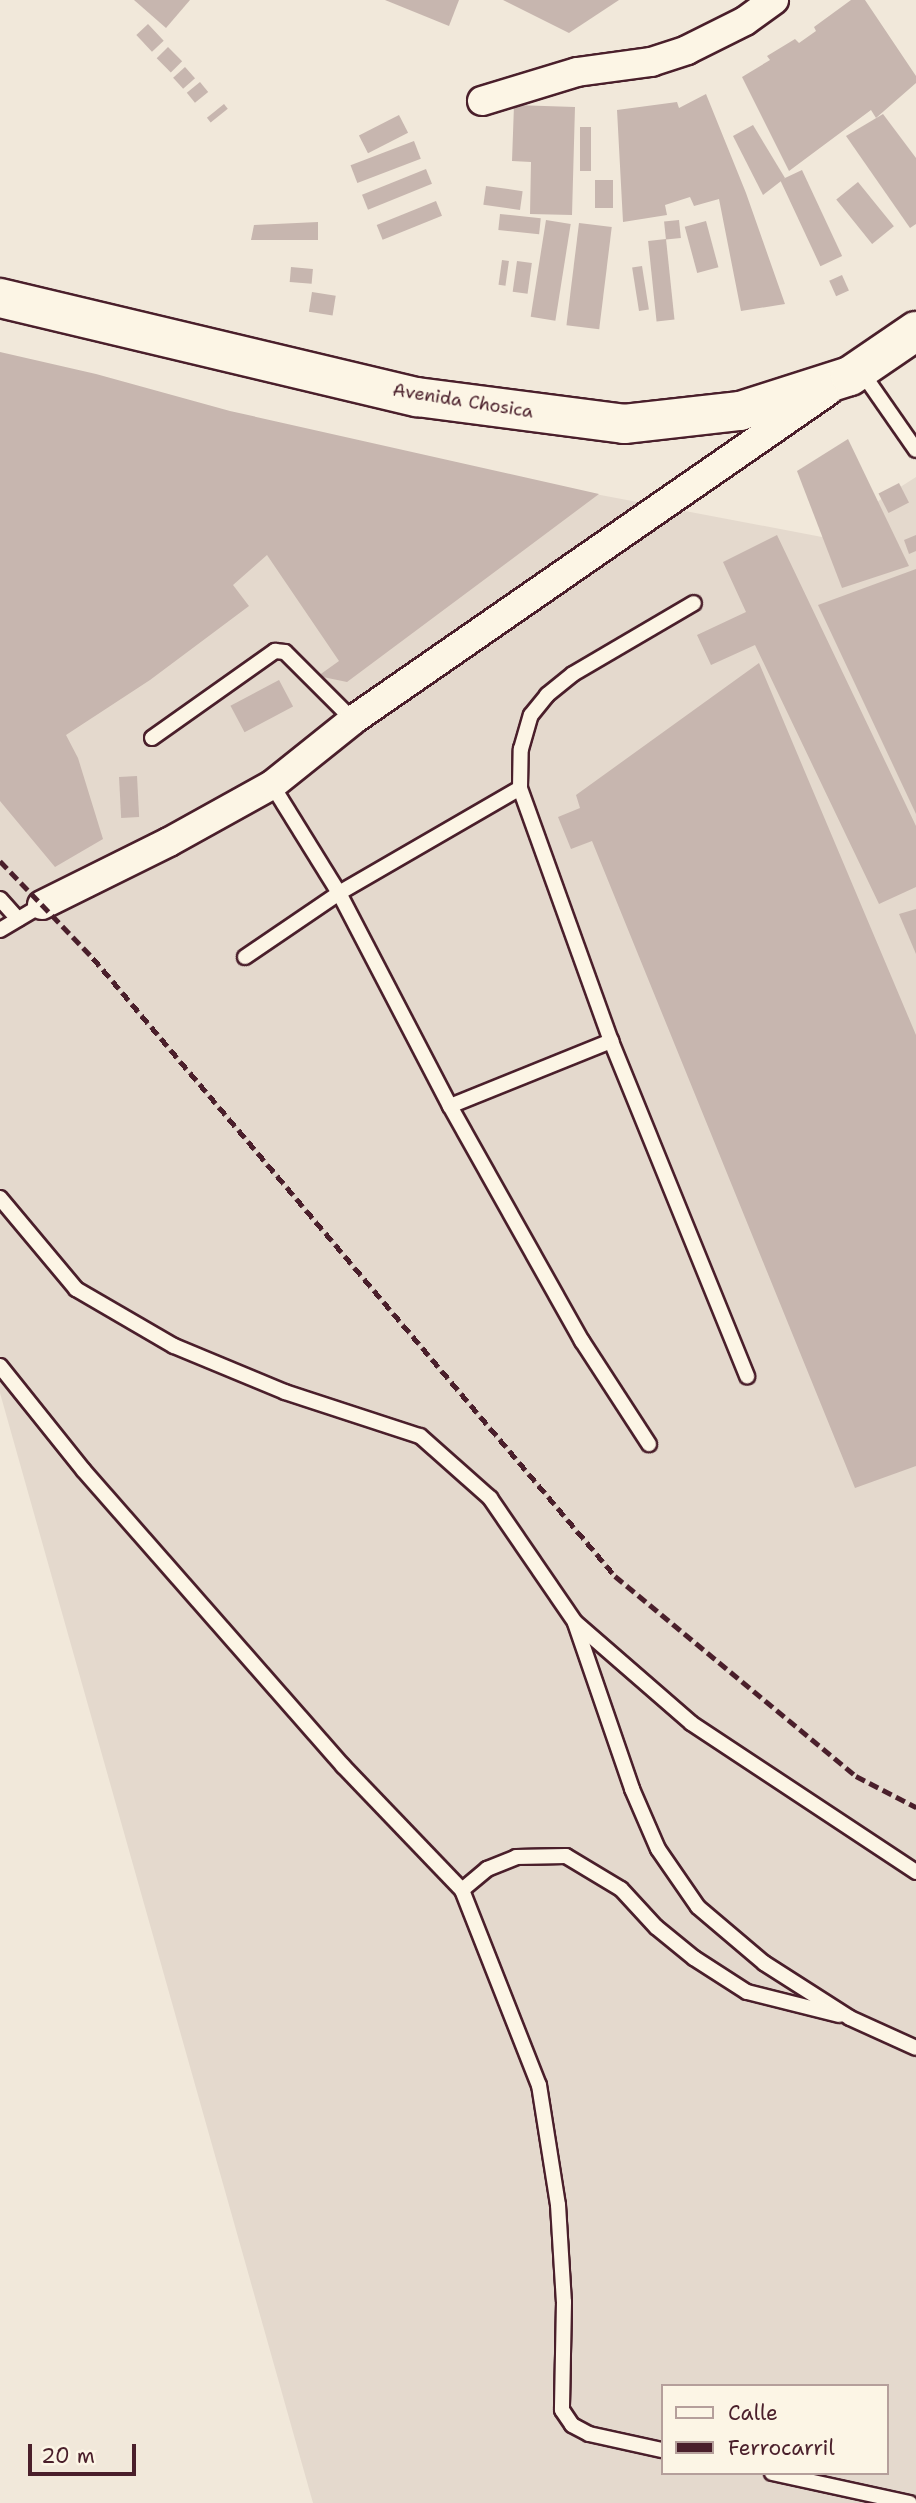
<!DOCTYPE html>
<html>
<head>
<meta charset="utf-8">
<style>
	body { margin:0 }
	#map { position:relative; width:916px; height:2503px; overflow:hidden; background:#f1e8da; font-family:"Shantell Sans",sans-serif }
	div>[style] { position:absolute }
	.built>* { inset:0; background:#e4d9cd }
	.building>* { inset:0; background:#c7b6af; transform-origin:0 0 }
	.roads { filter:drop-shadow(2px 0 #4a1f2b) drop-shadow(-2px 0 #4a1f2b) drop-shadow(0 2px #4a1f2b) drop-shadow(0 -2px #4a1f2b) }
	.lane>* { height:14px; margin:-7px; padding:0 7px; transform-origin:7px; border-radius:7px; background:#fcf5e5 }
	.street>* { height:28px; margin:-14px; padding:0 14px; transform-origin:14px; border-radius:14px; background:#fcf5e5 }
	.primary>* { height:38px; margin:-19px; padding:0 19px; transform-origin:19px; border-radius:19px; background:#fcf5e5 }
	.rail>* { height:5px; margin-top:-2.5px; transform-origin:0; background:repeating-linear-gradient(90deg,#4a1f2b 0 10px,transparent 0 15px) }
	span { translate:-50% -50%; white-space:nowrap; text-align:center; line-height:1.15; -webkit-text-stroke:5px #fcf5e5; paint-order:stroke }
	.street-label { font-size:18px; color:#4a1f2b }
	.legend { position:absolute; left:661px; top:2384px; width:228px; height:91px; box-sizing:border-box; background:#fcf5e5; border:2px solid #b59f9b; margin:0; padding:9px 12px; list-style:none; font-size:21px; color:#4a1f2b }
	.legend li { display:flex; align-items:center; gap:14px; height:35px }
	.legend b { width:35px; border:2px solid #b59f9b }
	.scale { position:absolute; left:28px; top:2444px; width:108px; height:32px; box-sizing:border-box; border:4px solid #4a1f2b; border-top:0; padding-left:9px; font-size:21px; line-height:24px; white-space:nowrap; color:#4a1f2b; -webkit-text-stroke:5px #fcf5e5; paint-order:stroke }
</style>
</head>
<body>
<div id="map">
	<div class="built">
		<div style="clip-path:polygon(evenodd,0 381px,822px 537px,916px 477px,916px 2503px,313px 2503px,0 1393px,0 381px,662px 2386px,886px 2386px,886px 2473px,662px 2473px,662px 2386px)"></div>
	</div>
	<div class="building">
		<div style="clip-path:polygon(134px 0,190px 0,166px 28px)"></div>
		<div style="clip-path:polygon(385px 0,459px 0,449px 26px)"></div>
		<div style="clip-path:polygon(503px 0,619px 0,569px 33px)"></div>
		<div style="clip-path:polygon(851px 0,865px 0,916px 76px,916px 83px,876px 118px,871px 110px,789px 171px,742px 77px,770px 60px,767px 56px,795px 39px,799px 43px,816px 31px,814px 27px)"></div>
		<div style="left:148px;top:24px;width:23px;height:16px;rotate:47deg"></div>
		<div style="left:168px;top:47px;width:20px;height:16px;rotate:45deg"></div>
		<div style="left:185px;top:67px;width:15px;height:16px;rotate:48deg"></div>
		<div style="left:200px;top:82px;width:13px;height:17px;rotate:51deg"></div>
		<div style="clip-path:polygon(706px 94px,746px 193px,785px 304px,741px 311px,719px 199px,694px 206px,690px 197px,665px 205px,667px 215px,623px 222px,617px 110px,677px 102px,679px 108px)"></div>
		<div style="left:224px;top:104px;width:6px;height:22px;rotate:51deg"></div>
		<div style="clip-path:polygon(514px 105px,575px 107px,572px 215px,530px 214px,531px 162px,512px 161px)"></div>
		<div style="clip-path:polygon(883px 114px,916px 158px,916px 224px,910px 228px,846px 136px)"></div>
		<div style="left:399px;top:115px;width:20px;height:45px;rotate:63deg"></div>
		<div style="clip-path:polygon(753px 125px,785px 178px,763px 195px,733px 136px)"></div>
		<div style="left:580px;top:127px;width:11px;height:44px"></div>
		<div style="left:414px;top:141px;width:19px;height:68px;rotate:69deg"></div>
		<div style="left:426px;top:169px;width:16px;height:69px;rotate:68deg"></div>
		<div style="left:802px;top:170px;width:95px;height:24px;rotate:65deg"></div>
		<div style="left:595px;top:180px;width:18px;height:28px"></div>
		<div style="left:858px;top:182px;width:57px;height:28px;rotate:51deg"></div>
		<div style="left:486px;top:186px;width:37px;height:19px;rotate:8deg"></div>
		<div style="left:436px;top:201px;width:16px;height:64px;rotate:68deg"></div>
		<div style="left:500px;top:214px;width:41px;height:16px;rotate:6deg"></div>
		<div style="left:546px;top:220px;width:25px;height:98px;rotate:9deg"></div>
		<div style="left:679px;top:220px;width:18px;height:15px;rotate:84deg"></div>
		<div style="left:706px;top:221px;width:48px;height:22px;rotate:75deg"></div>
		<div style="clip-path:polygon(318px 222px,318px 240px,251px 240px,254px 225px)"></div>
		<div style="left:579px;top:223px;width:33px;height:103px;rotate:7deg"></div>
		<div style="left:666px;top:239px;width:81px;height:18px;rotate:84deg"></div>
		<div style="left:502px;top:260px;width:7px;height:25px;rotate:8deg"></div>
		<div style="left:517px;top:261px;width:15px;height:31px;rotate:8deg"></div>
		<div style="left:642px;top:266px;width:44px;height:10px;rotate:81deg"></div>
		<div style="left:291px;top:267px;width:22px;height:15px;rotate:5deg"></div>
		<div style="left:842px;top:275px;width:17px;height:14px;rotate:66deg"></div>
		<div style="left:312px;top:292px;width:24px;height:20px;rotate:9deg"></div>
		<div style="clip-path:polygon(0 352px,96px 374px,230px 411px,599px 494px,347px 682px,318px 676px,339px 661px,267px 555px,233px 585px,249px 606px,150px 680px,66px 735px,78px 758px,103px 839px,55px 867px,0 801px)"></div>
		<div style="clip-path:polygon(848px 439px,909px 566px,842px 588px,797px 471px)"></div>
		<div style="left:899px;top:483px;width:22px;height:23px;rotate:63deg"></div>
		<div style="clip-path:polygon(777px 535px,916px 826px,916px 887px,879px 904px,755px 645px,711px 665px,697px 635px,746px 612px,723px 562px)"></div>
		<div style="clip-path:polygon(916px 535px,916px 551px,909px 554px,904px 540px)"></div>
		<div style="clip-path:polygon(916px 569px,916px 814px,818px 605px)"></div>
		<div style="clip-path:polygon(759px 663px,916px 1035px,916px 1466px,855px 1488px,592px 841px,571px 849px,558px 817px,580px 808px,576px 795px)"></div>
		<div style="left:279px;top:680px;width:30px;height:55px;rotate:62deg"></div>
		<div style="left:137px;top:776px;width:41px;height:18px;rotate:87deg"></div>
		<div style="clip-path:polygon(916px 909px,916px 954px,899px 914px)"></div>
	</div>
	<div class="roads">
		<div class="lane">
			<div style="left:861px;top:371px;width:96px;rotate:55.2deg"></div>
			<div style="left:152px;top:738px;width:151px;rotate:-35.3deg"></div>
			<div style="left:275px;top:651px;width:10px;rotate:6deg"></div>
			<div style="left:285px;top:652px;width:96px;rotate:45deg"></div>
			<div style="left:272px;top:785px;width:127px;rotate:58.2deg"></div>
			<div style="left:339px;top:893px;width:240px;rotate:62.5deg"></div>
			<div style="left:450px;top:1106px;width:270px;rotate:60.7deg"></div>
			<div style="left:582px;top:1341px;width:123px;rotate:57deg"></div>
			<div style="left:0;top:899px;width:27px;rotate:48deg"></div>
			<div style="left:0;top:930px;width:49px;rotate:-30.8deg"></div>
			<div style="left:245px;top:957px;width:114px;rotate:-34.2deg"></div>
			<div style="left:339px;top:893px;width:209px;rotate:-30.1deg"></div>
			<div style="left:520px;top:788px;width:39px;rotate:-89deg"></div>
			<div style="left:521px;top:749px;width:35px;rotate:-74deg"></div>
			<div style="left:531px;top:715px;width:26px;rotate:-51deg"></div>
			<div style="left:547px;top:695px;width:33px;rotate:-39deg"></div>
			<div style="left:573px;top:674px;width:140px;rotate:-30.4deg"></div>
			<div style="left:611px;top:1041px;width:362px;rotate:67.9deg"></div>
			<div style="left:450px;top:1106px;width:174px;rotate:-22deg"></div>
			<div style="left:611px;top:1041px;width:269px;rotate:-109.8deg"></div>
			<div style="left:0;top:1198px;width:119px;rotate:50.1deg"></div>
			<div style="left:76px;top:1289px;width:113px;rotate:30.2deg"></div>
			<div style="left:174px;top:1346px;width:120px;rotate:22.5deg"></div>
			<div style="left:285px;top:1392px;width:142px;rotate:18.1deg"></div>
			<div style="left:420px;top:1436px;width:94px;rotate:41.5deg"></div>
			<div style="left:490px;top:1498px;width:150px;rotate:55.6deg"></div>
			<div style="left:575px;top:1622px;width:154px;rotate:41deg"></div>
			<div style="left:691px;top:1723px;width:270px;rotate:33.5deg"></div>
			<div style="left:0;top:1366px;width:134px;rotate:51.3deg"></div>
			<div style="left:84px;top:1471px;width:393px;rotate:48.7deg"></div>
			<div style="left:343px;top:1766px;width:172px;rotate:46.2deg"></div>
			<div style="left:462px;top:1890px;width:210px;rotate:68.5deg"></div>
			<div style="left:539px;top:2085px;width:121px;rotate:81deg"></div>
			<div style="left:558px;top:2205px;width:97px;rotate:86.5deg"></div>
			<div style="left:564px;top:2302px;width:108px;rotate:91.1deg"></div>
			<div style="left:562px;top:2410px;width:18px;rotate:56deg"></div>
			<div style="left:572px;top:2425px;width:19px;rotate:28deg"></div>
			<div style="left:589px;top:2434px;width:75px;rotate:12.4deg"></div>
			<div style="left:575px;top:1623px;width:176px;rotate:71deg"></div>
			<div style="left:632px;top:1789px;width:65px;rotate:66.6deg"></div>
			<div style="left:658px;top:1849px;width:70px;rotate:55.4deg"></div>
			<div style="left:698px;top:1907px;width:87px;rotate:40.3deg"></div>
			<div style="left:764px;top:1963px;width:102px;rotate:32.6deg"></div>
			<div style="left:850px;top:2018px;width:72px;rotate:24.4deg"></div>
			<div style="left:462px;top:1890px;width:33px;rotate:-40deg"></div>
			<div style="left:487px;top:1869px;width:31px;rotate:-22deg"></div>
			<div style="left:516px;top:1857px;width:50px;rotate:-1.1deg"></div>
			<div style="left:566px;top:1856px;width:64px;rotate:31deg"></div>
			<div style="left:621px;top:1889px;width:52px;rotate:47.4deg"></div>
			<div style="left:656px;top:1927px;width:49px;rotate:39.2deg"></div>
			<div style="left:694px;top:1958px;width:63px;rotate:32.7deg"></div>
			<div style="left:747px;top:1992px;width:95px;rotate:14deg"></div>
			<div style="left:772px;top:2473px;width:141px;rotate:12.3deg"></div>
		</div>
		<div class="street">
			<div style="left:482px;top:101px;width:99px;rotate:-17deg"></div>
			<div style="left:577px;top:72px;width:75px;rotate:-7.7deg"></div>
			<div style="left:651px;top:62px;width:38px;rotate:-18deg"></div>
			<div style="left:687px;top:50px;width:65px;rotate:-26.6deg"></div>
			<div style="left:745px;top:21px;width:36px;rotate:-36deg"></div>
			<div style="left:42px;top:905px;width:142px;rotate:-26.4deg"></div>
			<div style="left:169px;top:842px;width:118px;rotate:-29deg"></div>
			<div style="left:272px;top:785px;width:104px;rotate:-38.7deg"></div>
			<div style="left:353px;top:720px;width:578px;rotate:-34.71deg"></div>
		</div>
		<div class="primary">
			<div style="left:0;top:298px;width:429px;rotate:13.4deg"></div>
			<div style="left:417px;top:397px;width:209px;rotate:7.4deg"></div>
			<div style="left:624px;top:424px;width:117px;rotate:-6.4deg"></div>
			<div style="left:740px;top:411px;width:115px;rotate:-17.7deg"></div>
			<div style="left:850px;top:376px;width:80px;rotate:-34.3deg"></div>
		</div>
	</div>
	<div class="rail">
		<div style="left:0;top:861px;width:134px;rotate:46.2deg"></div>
		<div style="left:93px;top:958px;width:809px;rotate:49.81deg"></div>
		<div style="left:615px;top:1576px;width:313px;rotate:39.7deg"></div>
		<div style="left:856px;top:1776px;width:68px;rotate:27.3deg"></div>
	</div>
	<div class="street-label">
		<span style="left:463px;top:401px;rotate:9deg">Avenida Chosica</span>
	</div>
	<ul class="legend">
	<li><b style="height:9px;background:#fcf5e5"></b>Calle</li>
	<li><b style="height:9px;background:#4a1f2b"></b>Ferrocarril</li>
	</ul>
	<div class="scale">20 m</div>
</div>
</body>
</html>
